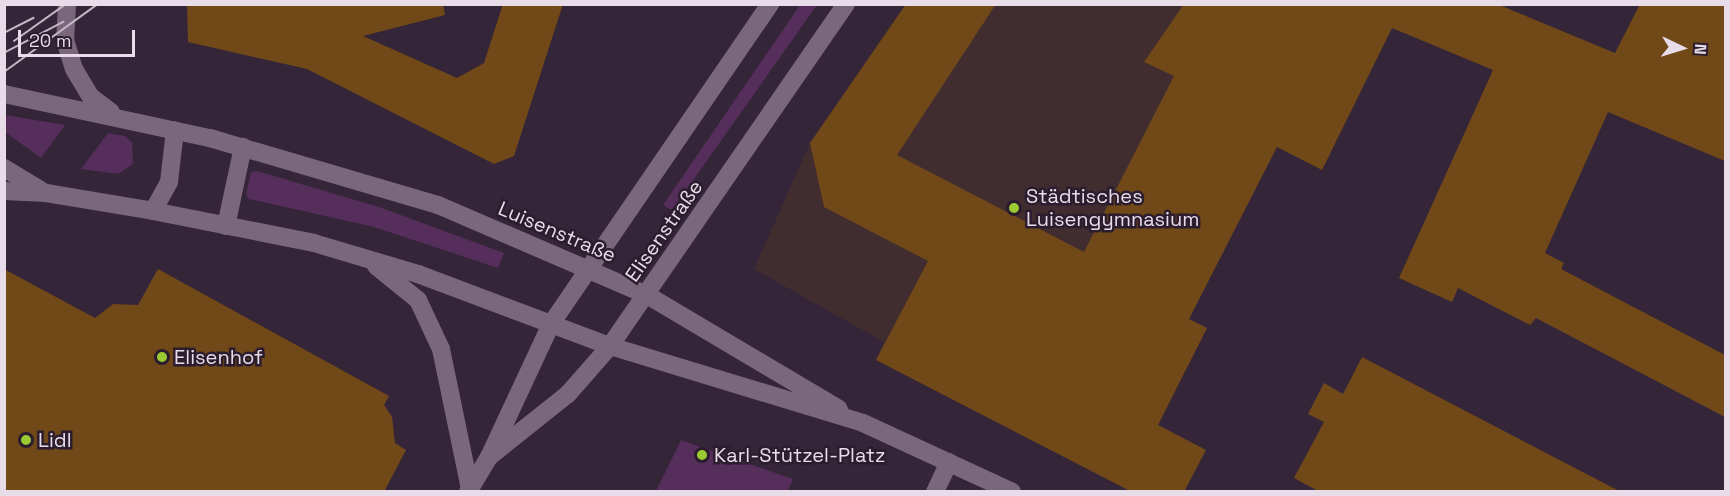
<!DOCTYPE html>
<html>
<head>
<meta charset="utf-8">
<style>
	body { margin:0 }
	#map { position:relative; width:1730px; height:496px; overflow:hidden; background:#352538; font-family:"Space Grotesk",sans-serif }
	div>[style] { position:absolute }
	.education>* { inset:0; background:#412d30 }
	.green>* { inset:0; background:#552e5b }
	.building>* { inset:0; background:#714918 }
	.street>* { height:18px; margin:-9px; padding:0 9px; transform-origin:9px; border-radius:9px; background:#7a677c }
	.secondary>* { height:18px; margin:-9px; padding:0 9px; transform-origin:9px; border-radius:9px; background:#7a677c }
	.tram>* { height:1.5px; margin:-0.75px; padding:0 0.75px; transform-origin:0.75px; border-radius:0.75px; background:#c3b7c5 }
	.dots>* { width:16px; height:16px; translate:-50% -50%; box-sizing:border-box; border:3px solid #2b1c2e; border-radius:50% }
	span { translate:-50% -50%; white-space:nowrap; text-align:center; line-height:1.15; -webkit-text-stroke:5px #2b1c2e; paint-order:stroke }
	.poi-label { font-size:20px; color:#e7dce8 }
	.left { translate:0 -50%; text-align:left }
	.street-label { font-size:20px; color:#e7dce8 }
	.frame { position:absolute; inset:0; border:6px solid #e7dce8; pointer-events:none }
	.north { position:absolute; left:1652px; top:18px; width:60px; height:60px; -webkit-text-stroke:4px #2b1c2e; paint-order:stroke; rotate:94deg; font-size:16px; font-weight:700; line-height:24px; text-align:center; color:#e7dce8 }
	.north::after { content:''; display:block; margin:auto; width:21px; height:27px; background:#e7dce8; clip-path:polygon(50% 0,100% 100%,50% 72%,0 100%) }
	.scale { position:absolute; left:18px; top:30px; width:117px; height:27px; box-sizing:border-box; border:3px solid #e7dce8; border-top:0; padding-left:8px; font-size:18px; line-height:21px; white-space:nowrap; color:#e7dce8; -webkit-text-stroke:4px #2b1c2e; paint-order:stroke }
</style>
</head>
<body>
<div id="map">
	<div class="education">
		<div style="clip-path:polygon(906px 5px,1183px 5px,1301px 65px,1284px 132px,1189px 319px,1207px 328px,1158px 425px,1206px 450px,1184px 491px,1132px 491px,876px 360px,884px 342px,754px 269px,810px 143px)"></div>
	</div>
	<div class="green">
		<div style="clip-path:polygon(800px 5px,817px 5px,672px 210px,663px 205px)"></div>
		<div style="clip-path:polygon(5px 115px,65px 125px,41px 158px,5px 132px)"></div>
		<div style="clip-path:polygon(108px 133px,125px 136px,132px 143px,133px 164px,118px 174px,81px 169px)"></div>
		<div style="clip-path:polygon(257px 171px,379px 207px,504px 253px,498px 268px,374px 227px,249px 199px,246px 194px,251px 172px)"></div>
		<div style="clip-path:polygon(681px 440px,793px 479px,788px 491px,656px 491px)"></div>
	</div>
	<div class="building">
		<div style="clip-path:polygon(187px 4px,443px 4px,445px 15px,363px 36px,457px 78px,484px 63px,503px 4px,563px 4px,514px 156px,494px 164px,307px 69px,188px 42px)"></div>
		<div style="clip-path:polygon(906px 4px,996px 4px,897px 155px,1084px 252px,1174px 76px,1144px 62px,1184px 4px,1497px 4px,1615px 53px,1640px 4px,1725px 4px,1725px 161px,1608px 112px,1545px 253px,1564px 263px,1561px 269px,1725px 355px,1725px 417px,1536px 318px,1530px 325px,1458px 288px,1452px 302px,1399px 278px,1493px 70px,1392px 28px,1322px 170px,1277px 147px,1189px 319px,1207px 328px,1158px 425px,1206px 450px,1184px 492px,1132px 492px,876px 360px,928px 261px,824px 207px,810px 143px)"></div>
		<div style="clip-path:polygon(4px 269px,95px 318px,113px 304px,138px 305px,158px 269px,389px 396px,384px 405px,392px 417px,395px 443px,406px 450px,384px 492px,4px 492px)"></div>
		<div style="clip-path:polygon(1362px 357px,1621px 492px,1320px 492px,1294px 478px,1324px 422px,1308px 414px,1324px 383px,1343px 394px)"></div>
	</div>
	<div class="street">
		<div style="left:67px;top:4px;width:36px;rotate:93deg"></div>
		<div style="left:65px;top:40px;width:30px;rotate:73deg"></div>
		<div style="left:74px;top:69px;width:33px;rotate:59deg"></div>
		<div style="left:91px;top:97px;width:25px;rotate:37deg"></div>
		<div style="left:4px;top:94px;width:211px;rotate:12.1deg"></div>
		<div style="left:210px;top:138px;width:238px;rotate:16.4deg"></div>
		<div style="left:438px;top:205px;width:228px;rotate:23.3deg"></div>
		<div style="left:647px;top:295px;width:223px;rotate:30.7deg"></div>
		<div style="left:4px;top:168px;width:44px;rotate:31.2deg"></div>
		<div style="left:4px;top:191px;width:42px;rotate:2.7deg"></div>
		<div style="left:46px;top:193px;width:109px;rotate:9.5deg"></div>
		<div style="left:153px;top:211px;width:164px;rotate:11.2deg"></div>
		<div style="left:314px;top:243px;width:109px;rotate:16.6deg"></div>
		<div style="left:418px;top:274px;width:205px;rotate:20.6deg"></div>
		<div style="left:610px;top:346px;width:264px;rotate:16.9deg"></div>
		<div style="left:863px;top:423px;width:164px;rotate:24.8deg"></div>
		<div style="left:153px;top:211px;width:33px;rotate:-61deg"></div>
		<div style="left:169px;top:182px;width:52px;rotate:-83.4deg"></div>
		<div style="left:226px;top:226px;width:81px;rotate:-77.9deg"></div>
		<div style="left:376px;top:266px;width:54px;rotate:39deg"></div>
		<div style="left:418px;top:300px;width:54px;rotate:64.9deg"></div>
		<div style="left:441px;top:349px;width:143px;rotate:78.3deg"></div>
		<div style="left:935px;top:492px;width:33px;rotate:-65deg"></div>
	</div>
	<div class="secondary">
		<div style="left:489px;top:457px;width:101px;rotate:-38.6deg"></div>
		<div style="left:568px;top:394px;width:64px;rotate:-48.8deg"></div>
		<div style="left:610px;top:346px;width:416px;rotate:-55.4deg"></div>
		<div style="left:468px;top:492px;width:41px;rotate:-59deg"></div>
		<div style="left:489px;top:457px;width:147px;rotate:-65deg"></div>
		<div style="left:551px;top:324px;width:388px;rotate:-55.6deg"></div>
	</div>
	<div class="tram">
		<div style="left:4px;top:8px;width:5px;rotate:-53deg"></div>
		<div style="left:4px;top:33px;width:33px;rotate:-27deg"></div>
		<div style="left:14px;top:41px;width:64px;rotate:-35.4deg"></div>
		<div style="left:4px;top:53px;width:67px;rotate:-27.7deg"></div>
		<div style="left:4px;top:72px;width:116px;rotate:-35.9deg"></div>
	</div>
	<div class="dots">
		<div style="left:1014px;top:208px;background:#9bcb33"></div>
		<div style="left:162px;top:357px;background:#9bcb33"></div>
		<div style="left:26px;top:440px;background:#9bcb33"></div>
		<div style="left:702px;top:455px;background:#9bcb33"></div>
	</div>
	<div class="poi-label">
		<span class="left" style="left:1026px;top:208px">Städtisches<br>Luisengymnasium</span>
		<span class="left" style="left:174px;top:357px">Elisenhof</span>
		<span class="left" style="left:38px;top:440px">Lidl</span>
		<span class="left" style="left:714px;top:455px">Karl-Stützel-Platz</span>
	</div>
	<div class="street-label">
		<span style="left:664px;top:231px;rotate:-55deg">Elisenstraße</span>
		<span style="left:557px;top:232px;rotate:23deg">Luisenstraße</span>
	</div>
	<div class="frame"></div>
	<div class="north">N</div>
	<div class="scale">20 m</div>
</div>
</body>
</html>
